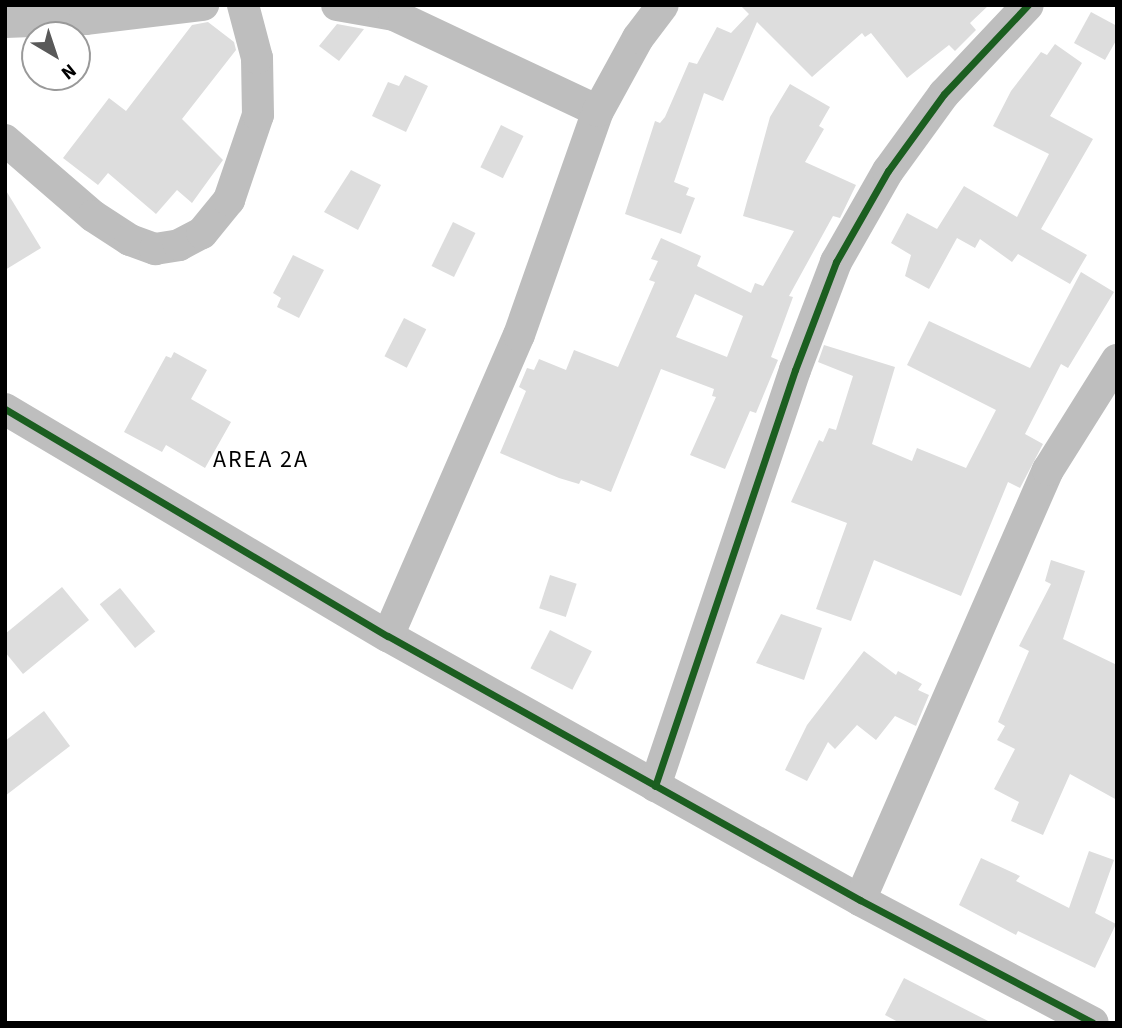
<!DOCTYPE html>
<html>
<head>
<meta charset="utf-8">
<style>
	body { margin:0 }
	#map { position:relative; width:1122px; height:1028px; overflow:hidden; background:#fff; font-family:"Source Sans 3",sans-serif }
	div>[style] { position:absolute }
	.building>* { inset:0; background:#ddd; transform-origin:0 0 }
	.minor>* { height:32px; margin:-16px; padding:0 16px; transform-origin:16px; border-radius:16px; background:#bebebe }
	.cycleway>* { height:7px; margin:-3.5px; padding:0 3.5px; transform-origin:3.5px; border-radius:3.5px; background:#1b5e20 }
	span { translate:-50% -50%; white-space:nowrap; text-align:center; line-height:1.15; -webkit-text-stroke:5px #fff; paint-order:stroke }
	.quarter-label { font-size:24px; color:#000; letter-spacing:2px }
	.frame { position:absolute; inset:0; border:7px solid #000; pointer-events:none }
	.north { position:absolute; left:21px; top:21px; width:70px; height:70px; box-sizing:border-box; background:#fff; border:2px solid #999; border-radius:50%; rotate:141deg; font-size:19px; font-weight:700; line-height:28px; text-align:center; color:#000 }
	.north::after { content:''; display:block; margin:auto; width:24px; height:32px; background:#595959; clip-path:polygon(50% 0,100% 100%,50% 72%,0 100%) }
</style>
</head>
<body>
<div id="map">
	<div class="building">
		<div style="clip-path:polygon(740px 5px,989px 5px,970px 23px,976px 30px,955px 51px,949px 45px,907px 78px,871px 33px,865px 37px,862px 33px,812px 77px,757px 22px,723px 101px,704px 93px,674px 182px,689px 188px,686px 195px,695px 198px,681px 234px,625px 214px,655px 121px,660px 123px,665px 117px,689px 62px,697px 64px,717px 27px,731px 33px,749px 14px)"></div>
		<div style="clip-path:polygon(1091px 12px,1117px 26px,1117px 39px,1105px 60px,1074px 43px)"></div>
		<div style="clip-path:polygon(208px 22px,234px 42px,236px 50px,182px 119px,223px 160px,192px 203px,177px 190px,156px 214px,108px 173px,98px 185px,63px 158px,109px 98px,126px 111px,192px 25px)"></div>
		<div style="clip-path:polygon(337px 24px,364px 29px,339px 61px,319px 46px)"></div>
		<div style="clip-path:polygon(1055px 44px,1082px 63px,1050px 116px,1093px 139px,1041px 229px,1087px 255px,1070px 284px,1018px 254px,1012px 262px,980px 239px,975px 248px,957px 238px,929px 289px,905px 276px,911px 255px,891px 243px,907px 213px,937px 229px,964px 186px,1017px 217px,1049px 154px,993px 126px,1011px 91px,1041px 52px,1047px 55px)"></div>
		<div style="clip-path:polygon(405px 75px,428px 86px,406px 132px,372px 116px,388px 82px,399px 86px)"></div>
		<div style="clip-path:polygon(evenodd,790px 84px,830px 107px,819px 126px,824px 129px,805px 162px,856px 185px,840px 218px,833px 216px,789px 296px,793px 297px,771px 357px,778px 360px,756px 413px,750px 411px,725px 469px,690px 455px,716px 397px,712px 396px,714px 389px,661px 369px,611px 492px,581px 480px,579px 484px,559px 478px,500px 453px,526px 391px,519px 387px,527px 368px,534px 370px,539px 359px,566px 370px,574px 350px,618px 367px,655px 282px,649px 280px,658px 261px,651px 259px,661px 238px,701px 256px,697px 266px,751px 293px,755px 283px,763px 286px,794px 231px,743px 216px,770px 117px,790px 84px,695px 294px,743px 316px,727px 357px,676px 337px,695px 294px)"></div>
		<div style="left:501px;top:125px;width:25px;height:47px;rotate:26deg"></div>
		<div style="clip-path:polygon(351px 170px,381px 185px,358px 230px,324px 212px)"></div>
		<div style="clip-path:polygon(5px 189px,41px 248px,5px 270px)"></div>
		<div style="left:453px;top:222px;width:25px;height:49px;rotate:26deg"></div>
		<div style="clip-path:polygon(293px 255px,324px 270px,299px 318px,277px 307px,281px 298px,273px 293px)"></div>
		<div style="clip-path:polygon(1081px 272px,1114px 292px,1068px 368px,1061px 364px,1025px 434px,1043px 444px,1020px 488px,1008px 482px,961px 596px,874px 560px,851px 621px,816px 609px,847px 523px,791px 502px,819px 440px,823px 442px,829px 428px,836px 430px,853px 376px,818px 362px,824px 345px,895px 367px,872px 444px,912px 461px,917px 448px,966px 468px,996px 410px,907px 365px,929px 321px,1030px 368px)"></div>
		<div style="left:404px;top:318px;width:25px;height:43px;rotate:27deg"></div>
		<div style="clip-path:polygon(174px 352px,207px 370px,191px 399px,231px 422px,205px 468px,166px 445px,162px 452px,124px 432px,166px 356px,171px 358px)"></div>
		<div style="clip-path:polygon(1051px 560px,1085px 571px,1063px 639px,1117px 665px,1117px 800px,1070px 774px,1043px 835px,1011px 821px,1019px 802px,994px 789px,1015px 749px,997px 740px,1005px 726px,998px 722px,1029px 651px,1019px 646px,1051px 584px,1045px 581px)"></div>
		<div style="left:550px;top:575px;width:28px;height:35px;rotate:18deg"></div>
		<div style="clip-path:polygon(62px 587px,89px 620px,23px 674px,5px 652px,5px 634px)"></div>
		<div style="left:120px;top:588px;width:56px;height:26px;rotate:51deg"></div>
		<div style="clip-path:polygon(781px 614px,822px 628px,804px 680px,756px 663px)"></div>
		<div style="left:550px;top:630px;width:47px;height:43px;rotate:27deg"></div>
		<div style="clip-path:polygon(864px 651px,896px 675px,898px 671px,922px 684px,918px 690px,929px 695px,916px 726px,895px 716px,876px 740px,857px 725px,835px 749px,828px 742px,807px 781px,785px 770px,807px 725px)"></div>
		<div style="clip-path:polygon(44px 711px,70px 746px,5px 796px,5px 741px)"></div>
		<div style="clip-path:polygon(1089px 851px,1114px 860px,1095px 913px,1116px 924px,1095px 968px,1018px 931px,1016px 935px,959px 905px,981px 858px,1020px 876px,1016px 881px,1069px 908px)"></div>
		<div style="clip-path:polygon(904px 978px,992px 1023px,900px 1023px,885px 1015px)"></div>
	</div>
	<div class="minor">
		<div style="left:337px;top:5px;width:58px;rotate:10deg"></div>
		<div style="left:394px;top:15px;width:225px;rotate:25.2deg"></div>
		<div style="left:5px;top:22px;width:80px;rotate:-2.1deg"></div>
		<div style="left:85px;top:19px;width:119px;rotate:-6.8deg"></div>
		<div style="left:5px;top:140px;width:116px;rotate:40.8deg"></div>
		<div style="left:93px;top:216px;width:44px;rotate:33deg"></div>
		<div style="left:130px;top:240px;width:27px;rotate:20deg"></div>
		<div style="left:155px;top:249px;width:24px;rotate:-9deg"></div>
		<div style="left:179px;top:245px;width:26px;rotate:-28deg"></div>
		<div style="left:202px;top:233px;width:43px;rotate:-50.7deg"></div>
		<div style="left:229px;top:200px;width:90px;rotate:-71.2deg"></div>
		<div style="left:258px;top:115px;width:57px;rotate:-91deg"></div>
		<div style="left:257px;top:58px;width:55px;rotate:-104.8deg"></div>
		<div style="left:5px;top:409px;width:445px;rotate:30.7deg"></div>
		<div style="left:388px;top:636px;width:541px;rotate:29.22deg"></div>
		<div style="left:860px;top:900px;width:263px;rotate:27.8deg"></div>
		<div style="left:388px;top:636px;width:328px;rotate:-66.5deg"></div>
		<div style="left:519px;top:335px;width:238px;rotate:-70.6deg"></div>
		<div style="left:598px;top:111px;width:83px;rotate:-61.3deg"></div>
		<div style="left:638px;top:38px;width:41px;rotate:-52.9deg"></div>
		<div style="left:655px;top:786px;width:439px;rotate:-71.4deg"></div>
		<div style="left:795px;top:370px;width:116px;rotate:-69.2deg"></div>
		<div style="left:836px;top:262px;width:105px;rotate:-60.3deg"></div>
		<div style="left:888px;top:171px;width:95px;rotate:-54deg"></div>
		<div style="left:944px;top:94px;width:122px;rotate:-46.7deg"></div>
		<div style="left:860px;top:900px;width:469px;rotate:-66.4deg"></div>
		<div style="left:1048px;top:470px;width:130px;rotate:-57.9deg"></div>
	</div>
	<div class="cycleway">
		<div style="left:5px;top:409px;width:445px;rotate:30.7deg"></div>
		<div style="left:388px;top:636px;width:541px;rotate:29.22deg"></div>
		<div style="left:860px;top:900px;width:263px;rotate:27.8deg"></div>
		<div style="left:655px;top:786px;width:439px;rotate:-71.4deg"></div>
		<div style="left:795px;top:370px;width:116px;rotate:-69.2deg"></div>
		<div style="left:836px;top:262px;width:105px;rotate:-60.3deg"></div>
		<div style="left:888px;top:171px;width:95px;rotate:-54deg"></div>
		<div style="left:944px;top:94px;width:122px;rotate:-46.7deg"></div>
	</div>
	<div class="quarter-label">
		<span style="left:261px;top:460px">AREA 2A</span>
	</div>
	<div class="frame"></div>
	<div class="north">N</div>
</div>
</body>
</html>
